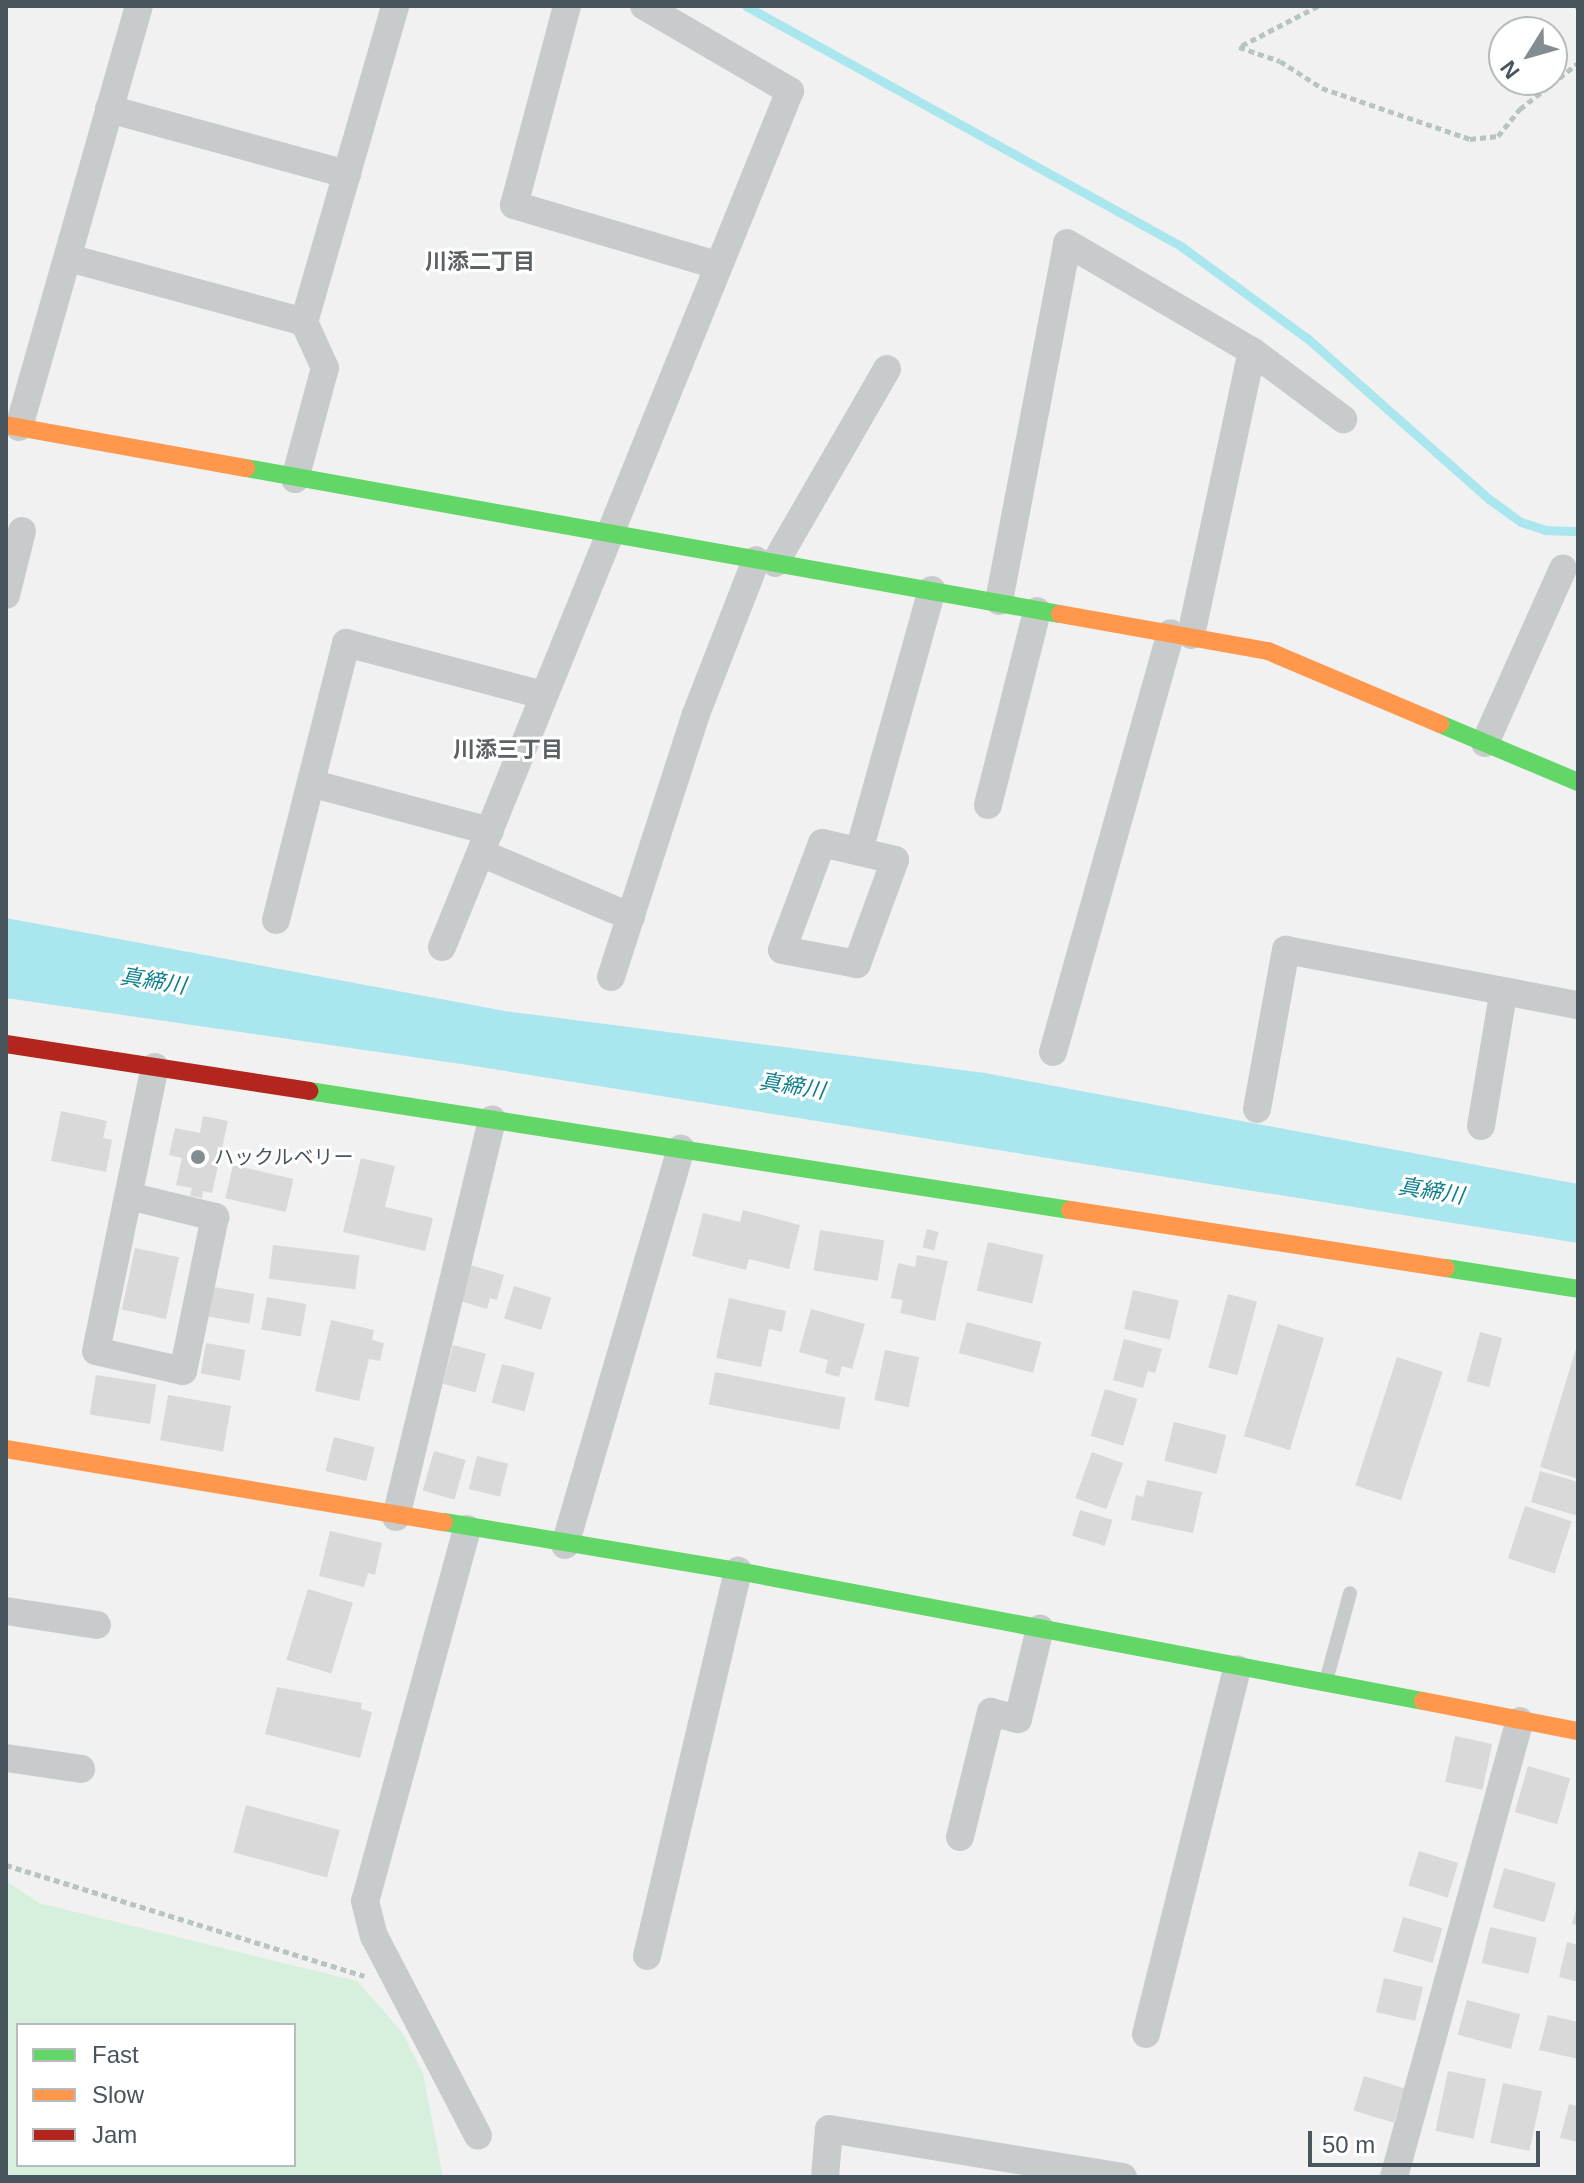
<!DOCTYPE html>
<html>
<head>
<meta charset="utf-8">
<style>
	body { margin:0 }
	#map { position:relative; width:1584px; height:2183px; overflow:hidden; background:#f1f1f1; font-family:Helvetica,"Noto Sans JP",sans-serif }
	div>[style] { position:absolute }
	.green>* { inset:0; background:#d6f0dd }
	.water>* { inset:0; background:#aae6ee }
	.stream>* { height:9px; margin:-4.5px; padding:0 4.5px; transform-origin:4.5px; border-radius:4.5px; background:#aae6ee }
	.building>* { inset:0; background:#d9d9da; transform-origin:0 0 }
	.path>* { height:5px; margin-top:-2.5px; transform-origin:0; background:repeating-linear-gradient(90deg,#b7c4bf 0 6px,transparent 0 10px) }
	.lane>* { height:14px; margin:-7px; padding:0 7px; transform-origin:7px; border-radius:7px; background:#c8cbcc }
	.street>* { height:28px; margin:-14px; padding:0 14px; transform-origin:14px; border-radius:14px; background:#c8cbcc }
	.fast>* { height:18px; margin:-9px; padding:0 9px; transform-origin:9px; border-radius:9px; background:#63d668 }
	.slow>* { height:18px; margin:-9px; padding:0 9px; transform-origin:9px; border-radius:9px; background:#ff974d }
	.jam>* { height:18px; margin:-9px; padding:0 9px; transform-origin:9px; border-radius:9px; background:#b3261e }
	.dots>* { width:22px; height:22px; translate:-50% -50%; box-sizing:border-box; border:4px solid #fff; border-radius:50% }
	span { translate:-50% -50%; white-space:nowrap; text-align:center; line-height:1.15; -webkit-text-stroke:6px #fff; paint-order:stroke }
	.poi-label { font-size:20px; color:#48555d }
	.left { translate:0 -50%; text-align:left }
	.neighbourhood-label { font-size:22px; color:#5c6165; font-weight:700 }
	.water-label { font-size:22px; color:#0e7f8c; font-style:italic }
	.frame { position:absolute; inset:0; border:8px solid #48555d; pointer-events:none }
	.legend { position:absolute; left:16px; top:2023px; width:280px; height:144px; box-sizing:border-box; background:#fff; border:2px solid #b6bbbe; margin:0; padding:10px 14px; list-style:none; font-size:24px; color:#48555d }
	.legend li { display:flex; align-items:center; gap:16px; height:40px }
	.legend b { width:40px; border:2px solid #b6bbbe }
	.north { position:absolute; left:1488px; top:16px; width:80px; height:80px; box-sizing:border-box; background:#fff; border:2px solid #b6bbbe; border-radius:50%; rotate:233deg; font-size:22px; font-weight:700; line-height:32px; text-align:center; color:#48555d }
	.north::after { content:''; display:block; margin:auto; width:28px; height:36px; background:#838c91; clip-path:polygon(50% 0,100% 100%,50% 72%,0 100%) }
	.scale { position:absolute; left:1308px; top:2131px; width:232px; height:36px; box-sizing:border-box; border:4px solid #48555d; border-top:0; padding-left:10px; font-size:24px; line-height:28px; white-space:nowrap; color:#48555d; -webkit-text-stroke:6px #fff; paint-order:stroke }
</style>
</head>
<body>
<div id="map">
	<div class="green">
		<div style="clip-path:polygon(evenodd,6px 1881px,39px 1903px,357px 1981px,402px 2032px,423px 2073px,443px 2177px,6px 2177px,6px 1881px,18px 2025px,294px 2025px,294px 2165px,18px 2165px,18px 2025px)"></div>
	</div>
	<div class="water">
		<div style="clip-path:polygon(6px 918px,505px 1011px,985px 1073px,1578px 1184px,1578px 1243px,468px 1065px,6px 998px)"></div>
	</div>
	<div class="stream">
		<div style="left:746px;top:6px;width:498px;rotate:28.9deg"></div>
		<div style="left:1182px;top:247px;width:155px;rotate:36.1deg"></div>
		<div style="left:1307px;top:338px;width:243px;rotate:41.5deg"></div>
		<div style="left:1489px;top:499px;width:39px;rotate:36deg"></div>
		<div style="left:1521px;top:522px;width:25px;rotate:18deg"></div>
		<div style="left:1545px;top:530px;width:33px;rotate:2deg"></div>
	</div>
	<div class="building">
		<div style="clip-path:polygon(61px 1111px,107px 1121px,103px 1138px,112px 1140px,106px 1172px,51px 1161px)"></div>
		<div style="clip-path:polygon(203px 1116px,228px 1121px,212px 1193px,203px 1191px,202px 1198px,190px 1196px,192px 1188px,176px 1185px,182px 1158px,169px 1155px,175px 1128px,200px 1133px)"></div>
		<div style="clip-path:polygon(361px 1158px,395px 1166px,385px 1207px,433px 1218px,425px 1251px,343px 1232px)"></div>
		<div style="left:233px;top:1165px;width:62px;height:34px;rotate:13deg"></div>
		<div style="clip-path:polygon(743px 1210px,800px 1225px,789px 1269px,749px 1259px,746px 1270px,692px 1256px,703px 1213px,740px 1222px)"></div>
		<div style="left:927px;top:1229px;width:12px;height:19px;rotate:14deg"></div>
		<div style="left:820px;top:1230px;width:65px;height:41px;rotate:9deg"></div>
		<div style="left:988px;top:1242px;width:57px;height:50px;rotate:13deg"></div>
		<div style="left:273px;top:1245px;width:87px;height:34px;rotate:7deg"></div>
		<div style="left:135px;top:1248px;width:45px;height:63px;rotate:12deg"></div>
		<div style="clip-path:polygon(917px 1255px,948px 1261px,935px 1321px,900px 1313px,903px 1300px,891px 1298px,898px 1263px,915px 1267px)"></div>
		<div style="clip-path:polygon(470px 1265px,504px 1275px,497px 1300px,490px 1298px,487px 1309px,460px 1301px)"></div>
		<div style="left:514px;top:1286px;width:39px;height:34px;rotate:17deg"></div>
		<div style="left:214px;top:1287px;width:41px;height:30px;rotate:10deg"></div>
		<div style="left:1133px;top:1290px;width:47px;height:40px;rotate:13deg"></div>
		<div style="left:1228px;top:1294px;width:30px;height:76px;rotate:15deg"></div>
		<div style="left:267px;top:1297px;width:40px;height:33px;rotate:10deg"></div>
		<div style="clip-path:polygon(729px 1298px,786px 1311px,782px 1332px,769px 1329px,761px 1367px,716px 1358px)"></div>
		<div style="clip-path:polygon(811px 1309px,865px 1324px,852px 1369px,842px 1366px,839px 1377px,825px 1373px,828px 1360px,799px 1352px)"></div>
		<div style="clip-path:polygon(331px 1320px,374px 1330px,372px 1340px,384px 1343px,380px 1361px,369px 1359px,359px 1401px,315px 1391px)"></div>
		<div style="left:967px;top:1322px;width:77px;height:32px;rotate:15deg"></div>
		<div style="left:1278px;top:1324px;width:48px;height:117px;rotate:17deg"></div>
		<div style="left:1480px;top:1332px;width:23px;height:51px;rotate:15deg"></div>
		<div style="clip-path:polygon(1124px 1339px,1162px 1349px,1155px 1373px,1148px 1371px,1143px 1388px,1113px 1380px)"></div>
		<div style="left:206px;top:1343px;width:40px;height:31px;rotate:10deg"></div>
		<div style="left:453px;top:1345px;width:34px;height:40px;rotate:15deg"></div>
		<div style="clip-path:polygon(1577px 1345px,1578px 1345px,1578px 1479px,1540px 1467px)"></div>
		<div style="left:885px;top:1350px;width:35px;height:51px;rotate:12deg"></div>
		<div style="left:1397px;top:1357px;width:48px;height:135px;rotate:18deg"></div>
		<div style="left:502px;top:1364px;width:34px;height:40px;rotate:15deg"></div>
		<div style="left:715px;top:1372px;width:133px;height:33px;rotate:11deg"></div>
		<div style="left:96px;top:1375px;width:61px;height:40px;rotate:9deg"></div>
		<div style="left:1105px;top:1389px;width:34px;height:49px;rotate:17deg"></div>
		<div style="left:168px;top:1395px;width:64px;height:46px;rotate:10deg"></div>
		<div style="left:1174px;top:1422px;width:54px;height:40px;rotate:14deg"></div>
		<div style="left:334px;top:1437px;width:42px;height:35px;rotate:14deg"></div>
		<div style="left:434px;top:1451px;width:33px;height:41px;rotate:16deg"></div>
		<div style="left:1092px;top:1452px;width:33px;height:49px;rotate:20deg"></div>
		<div style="left:477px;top:1456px;width:32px;height:34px;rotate:14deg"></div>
		<div style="clip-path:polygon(1540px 1471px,1578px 1482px,1578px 1516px,1531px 1502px)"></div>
		<div style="clip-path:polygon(1147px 1480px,1202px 1492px,1193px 1533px,1131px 1520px,1136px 1495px,1143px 1497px)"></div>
		<div style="left:1525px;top:1506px;width:49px;height:55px;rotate:18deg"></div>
		<div style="left:1080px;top:1510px;width:34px;height:27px;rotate:17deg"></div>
		<div style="clip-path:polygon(330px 1531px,382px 1543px,375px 1575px,368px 1573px,364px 1587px,319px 1576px)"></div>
		<div style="left:308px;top:1589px;width:47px;height:74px;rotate:17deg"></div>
		<div style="clip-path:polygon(277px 1687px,362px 1703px,361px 1709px,372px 1712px,360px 1758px,265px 1734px)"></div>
		<div style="left:1455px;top:1736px;width:38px;height:47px;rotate:12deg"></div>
		<div style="left:1528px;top:1766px;width:44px;height:48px;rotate:16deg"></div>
		<div style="left:246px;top:1805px;width:97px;height:49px;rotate:15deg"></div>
		<div style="left:1419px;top:1851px;width:41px;height:36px;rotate:17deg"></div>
		<div style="left:1504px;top:1868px;width:54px;height:41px;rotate:16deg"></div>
		<div style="clip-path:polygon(1577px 1906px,1578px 1906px,1578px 1925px,1572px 1924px)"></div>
		<div style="left:1403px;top:1917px;width:41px;height:36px;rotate:16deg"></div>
		<div style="left:1490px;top:1927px;width:48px;height:37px;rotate:13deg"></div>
		<div style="clip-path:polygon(1567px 1942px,1578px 1945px,1578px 1982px,1559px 1977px)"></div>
		<div style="left:1384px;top:1978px;width:40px;height:35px;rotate:13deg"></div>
		<div style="left:1467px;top:2000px;width:55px;height:36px;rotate:15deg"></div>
		<div style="clip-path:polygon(1548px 2015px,1578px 2022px,1578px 2059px,1539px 2050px)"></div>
		<div style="left:1448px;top:2071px;width:39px;height:61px;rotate:12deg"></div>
		<div style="left:1364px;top:2076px;width:42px;height:36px;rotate:17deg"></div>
		<div style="left:1503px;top:2083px;width:40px;height:61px;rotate:12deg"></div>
		<div style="clip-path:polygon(1569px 2104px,1578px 2106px,1578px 2142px,1560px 2138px)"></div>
	</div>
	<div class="path">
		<div style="left:1318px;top:6px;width:89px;rotate:152.6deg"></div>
		<div style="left:1239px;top:47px;width:43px;rotate:18.9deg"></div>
		<div style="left:1280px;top:61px;width:50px;rotate:32.7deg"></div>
		<div style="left:1322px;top:88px;width:157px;rotate:19deg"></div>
		<div style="left:1470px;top:139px;width:28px;rotate:-6deg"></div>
		<div style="left:1498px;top:136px;width:35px;rotate:-51deg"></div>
		<div style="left:1520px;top:109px;width:74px;rotate:-38.4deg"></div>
		<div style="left:1576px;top:6px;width:2px;rotate:27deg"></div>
		<div style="left:6px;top:1865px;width:375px;rotate:17.2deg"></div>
	</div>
	<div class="lane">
		<div style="left:1326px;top:1681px;width:91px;rotate:-74.7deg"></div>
	</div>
	<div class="street">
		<div style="left:567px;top:6px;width:206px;rotate:104.9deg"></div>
		<div style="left:514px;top:205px;width:212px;rotate:16.5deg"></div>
		<div style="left:109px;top:109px;width:247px;rotate:15.3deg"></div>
		<div style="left:69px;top:258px;width:244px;rotate:15.2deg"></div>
		<div style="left:19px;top:427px;width:438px;rotate:-74.1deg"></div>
		<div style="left:295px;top:479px;width:115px;rotate:-74.9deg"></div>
		<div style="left:325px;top:368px;width:51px;rotate:-114.5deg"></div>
		<div style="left:304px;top:322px;width:329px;rotate:-73.9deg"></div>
		<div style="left:775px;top:563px;width:224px;rotate:-60deg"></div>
		<div style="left:6px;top:595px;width:66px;rotate:-76deg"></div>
		<div style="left:999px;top:601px;width:364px;rotate:-79.2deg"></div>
		<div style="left:1067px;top:243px;width:214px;rotate:30.3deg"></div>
		<div style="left:1252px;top:351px;width:114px;rotate:36.8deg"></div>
		<div style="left:1191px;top:635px;width:290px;rotate:-77.9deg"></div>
		<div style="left:1485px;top:743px;width:191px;rotate:-65.9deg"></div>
		<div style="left:314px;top:784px;width:182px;rotate:15deg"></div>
		<div style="left:988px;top:805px;width:200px;rotate:-75.8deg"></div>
		<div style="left:822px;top:843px;width:75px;rotate:13.1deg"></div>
		<div style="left:895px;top:860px;width:111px;rotate:110.1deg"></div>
		<div style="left:857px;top:964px;width:76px;rotate:-169.4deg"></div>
		<div style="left:782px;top:950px;width:114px;rotate:-69.5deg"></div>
		<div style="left:859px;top:851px;width:271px;rotate:-74.4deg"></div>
		<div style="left:481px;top:853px;width:163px;rotate:23.1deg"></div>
		<div style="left:276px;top:920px;width:286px;rotate:-75.8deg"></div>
		<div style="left:346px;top:643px;width:204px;rotate:14.8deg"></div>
		<div style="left:442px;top:947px;width:924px;rotate:-67.88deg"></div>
		<div style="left:790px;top:91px;width:169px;rotate:-149.8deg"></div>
		<div style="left:611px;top:977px;width:276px;rotate:-72.1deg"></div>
		<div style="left:696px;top:714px;width:165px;rotate:-68.7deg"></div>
		<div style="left:1053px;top:1052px;width:435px;rotate:-74.3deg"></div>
		<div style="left:1257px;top:1109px;width:162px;rotate:-79.7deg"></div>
		<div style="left:1286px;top:950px;width:297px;rotate:10.7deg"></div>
		<div style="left:1481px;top:1126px;width:134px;rotate:-80.5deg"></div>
		<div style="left:129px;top:1196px;width:89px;rotate:13.7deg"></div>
		<div style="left:215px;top:1217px;width:157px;rotate:101.7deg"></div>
		<div style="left:183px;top:1371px;width:89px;rotate:-167.1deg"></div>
		<div style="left:96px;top:1351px;width:290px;rotate:-78.3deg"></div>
		<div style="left:396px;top:1517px;width:409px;rotate:-76.4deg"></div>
		<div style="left:467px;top:1529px;width:386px;rotate:105.3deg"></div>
		<div style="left:365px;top:1901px;width:36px;rotate:76deg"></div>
		<div style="left:374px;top:1936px;width:225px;rotate:62.5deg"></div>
		<div style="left:565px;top:1545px;width:413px;rotate:-73.7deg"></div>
		<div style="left:6px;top:1611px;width:92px;rotate:8.7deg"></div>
		<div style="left:6px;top:1758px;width:76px;rotate:8.3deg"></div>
		<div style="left:960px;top:1837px;width:129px;rotate:-76.1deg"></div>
		<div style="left:991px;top:1712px;width:28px;rotate:15deg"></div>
		<div style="left:1018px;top:1719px;width:93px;rotate:-76.3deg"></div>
		<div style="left:647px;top:1956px;width:396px;rotate:-76.7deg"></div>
		<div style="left:1146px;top:2034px;width:376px;rotate:-76deg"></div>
		<div style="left:825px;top:2177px;width:48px;rotate:-85.2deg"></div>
		<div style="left:829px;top:2129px;width:298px;rotate:9.3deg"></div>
		<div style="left:1394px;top:2177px;width:473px;rotate:-74.6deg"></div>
	</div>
	<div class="fast">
		<div style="left:246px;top:468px;width:827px;rotate:10.17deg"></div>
		<div style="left:1440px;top:724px;width:150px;rotate:22.8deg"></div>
		<div style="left:309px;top:1091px;width:770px;rotate:8.89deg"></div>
		<div style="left:1446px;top:1268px;width:134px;rotate:9deg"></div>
		<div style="left:444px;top:1522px;width:298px;rotate:9.5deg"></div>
		<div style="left:738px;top:1571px;width:697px;rotate:10.75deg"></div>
	</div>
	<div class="slow">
		<div style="left:6px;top:425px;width:244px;rotate:10.2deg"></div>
		<div style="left:1060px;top:614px;width:211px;rotate:10.1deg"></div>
		<div style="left:1268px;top:651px;width:187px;rotate:23deg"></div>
		<div style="left:1070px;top:1210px;width:380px;rotate:8.8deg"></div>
		<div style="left:6px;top:1449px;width:444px;rotate:9.5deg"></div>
		<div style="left:1423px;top:1701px;width:158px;rotate:11deg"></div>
	</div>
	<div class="jam">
		<div style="left:6px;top:1044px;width:307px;rotate:8.8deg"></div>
	</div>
	<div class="dots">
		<div style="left:198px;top:1157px;background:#838c91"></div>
	</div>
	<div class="poi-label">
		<span class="left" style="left:214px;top:1157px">ハックルベリー</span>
	</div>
	<div class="neighbourhood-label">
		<span style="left:480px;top:262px">川添二丁目</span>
		<span style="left:508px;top:750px">川添三丁目</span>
	</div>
	<div class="water-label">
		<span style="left:153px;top:981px;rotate:9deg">真締川</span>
		<span style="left:792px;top:1086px;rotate:9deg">真締川</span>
		<span style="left:1431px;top:1191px;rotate:9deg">真締川</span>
	</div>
	<div class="frame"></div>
	<ul class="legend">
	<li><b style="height:10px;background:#63d668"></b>Fast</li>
	<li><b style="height:10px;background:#ff974d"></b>Slow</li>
	<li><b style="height:10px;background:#b3261e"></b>Jam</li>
	</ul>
	<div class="north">N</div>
	<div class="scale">50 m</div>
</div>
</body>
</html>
